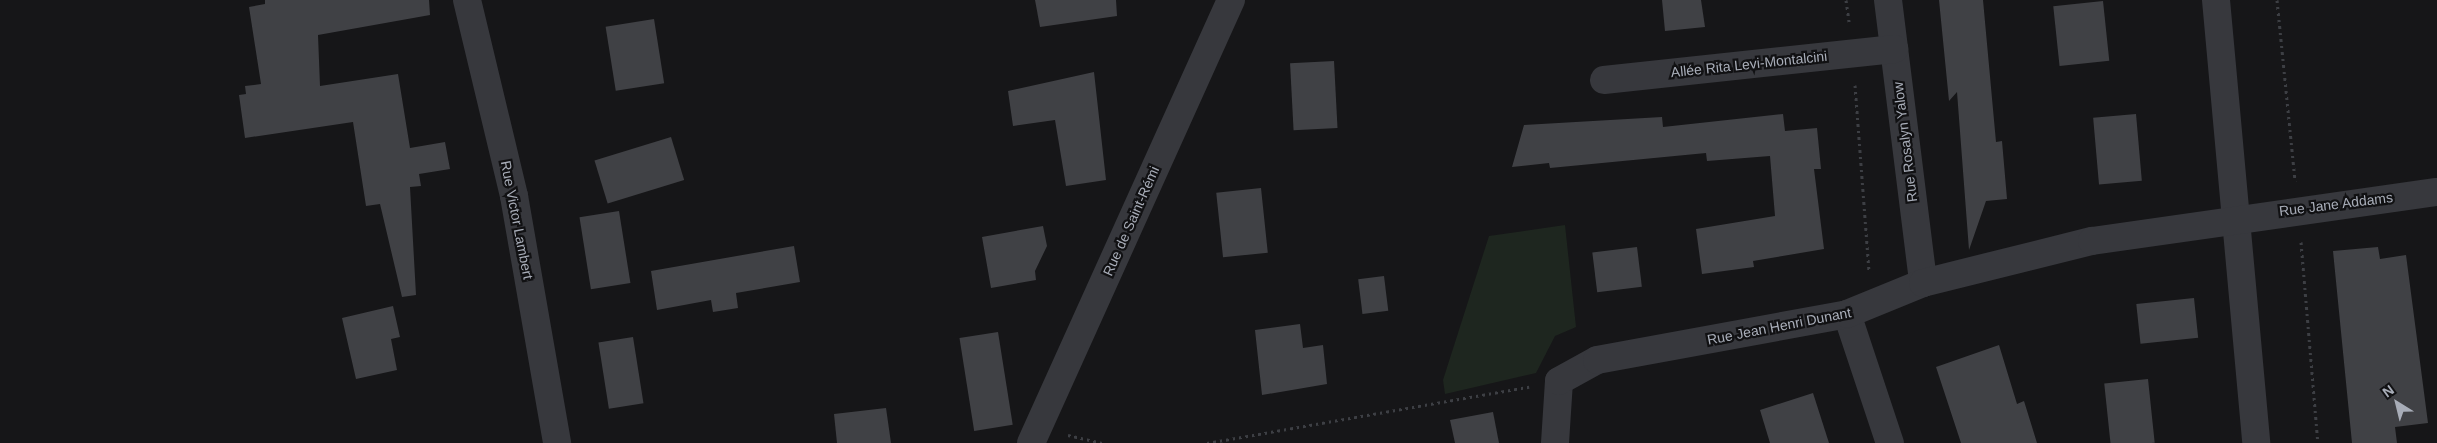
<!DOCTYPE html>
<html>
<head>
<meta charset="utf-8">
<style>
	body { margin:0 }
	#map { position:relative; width:2437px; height:443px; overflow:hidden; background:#161618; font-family:Arial,sans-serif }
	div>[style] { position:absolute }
	.green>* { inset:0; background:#1e261f }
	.building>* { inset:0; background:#404145; transform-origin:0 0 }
	.path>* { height:3px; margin-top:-1.5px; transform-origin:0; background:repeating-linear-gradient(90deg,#3d3f44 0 2.5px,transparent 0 6.5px) }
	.minor>* { height:28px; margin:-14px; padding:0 14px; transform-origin:14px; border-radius:14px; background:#37383d }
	span { translate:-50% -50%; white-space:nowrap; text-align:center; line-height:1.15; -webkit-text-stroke:4.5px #111113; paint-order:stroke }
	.street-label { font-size:14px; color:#a8adb8 }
	.north { position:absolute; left:2372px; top:378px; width:50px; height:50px; -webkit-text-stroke:4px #111113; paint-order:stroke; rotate:324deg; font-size:14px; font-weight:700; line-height:20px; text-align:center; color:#a8adb8 }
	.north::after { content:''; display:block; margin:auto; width:18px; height:22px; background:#a8adb8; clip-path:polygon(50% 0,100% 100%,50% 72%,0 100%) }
</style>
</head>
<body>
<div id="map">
	<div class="green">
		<div style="clip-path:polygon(1565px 225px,1576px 327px,1555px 336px,1536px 373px,1445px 394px,1443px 380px,1489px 236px)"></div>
	</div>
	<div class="building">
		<div style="clip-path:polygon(265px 0,429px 0,430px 15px,318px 35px,320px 86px,398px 74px,410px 148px,445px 142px,450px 169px,419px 174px,421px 186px,410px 187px,416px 295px,402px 297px,380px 204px,366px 206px,353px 122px,245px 138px,239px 95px,246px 94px,245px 86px,261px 84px,249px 7px,265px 4px)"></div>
		<div style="clip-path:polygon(1035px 0,1116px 0,1117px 16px,1040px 27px)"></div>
		<div style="clip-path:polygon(1662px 0,1701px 0,1705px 27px,1665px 31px)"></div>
		<div style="clip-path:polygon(1939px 0,1983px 0,1996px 142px,2002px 141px,2007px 199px,1986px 201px,1969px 250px,1957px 92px,1949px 101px)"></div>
		<div style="left:2103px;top:1px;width:60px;height:50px;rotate:84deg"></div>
		<div style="left:654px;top:19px;width:65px;height:49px;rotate:81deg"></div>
		<div style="left:1334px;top:61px;width:67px;height:44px;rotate:87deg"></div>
		<div style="clip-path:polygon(1094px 72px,1106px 180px,1066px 186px,1055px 120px,1013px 126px,1008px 91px)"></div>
		<div style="clip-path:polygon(1783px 114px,1785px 131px,1817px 128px,1821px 169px,1814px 169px,1824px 249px,1753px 261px,1754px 267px,1702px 274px,1696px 229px,1775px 216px,1770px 156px,1707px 161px,1706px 153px,1550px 168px,1549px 163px,1512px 167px,1524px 125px,1662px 117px,1663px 127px)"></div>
		<div style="left:2136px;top:114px;width:67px;height:43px;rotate:85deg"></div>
		<div style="left:671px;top:137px;width:45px;height:80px;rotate:73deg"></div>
		<div style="left:1261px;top:188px;width:65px;height:45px;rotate:84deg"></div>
		<div style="left:619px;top:211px;width:73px;height:40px;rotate:81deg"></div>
		<div style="clip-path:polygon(1043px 226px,1047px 246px,1035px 271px,1036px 280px,991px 288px,982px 237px)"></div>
		<div style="clip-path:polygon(794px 246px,800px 282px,736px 293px,738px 308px,713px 312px,711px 300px,657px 310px,651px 271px)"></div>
		<div style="left:1637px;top:247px;width:40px;height:45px;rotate:83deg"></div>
		<div style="clip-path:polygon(2378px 247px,2380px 259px,2406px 255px,2428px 423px,2395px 427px,2397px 443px,2352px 443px,2333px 251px)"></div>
		<div style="left:1384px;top:276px;width:35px;height:26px;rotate:83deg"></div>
		<div style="left:2194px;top:298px;width:40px;height:58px;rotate:84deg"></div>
		<div style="clip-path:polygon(393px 306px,400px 337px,391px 339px,397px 370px,356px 379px,342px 318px)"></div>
		<div style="clip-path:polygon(1300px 324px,1303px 348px,1323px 345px,1327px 384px,1262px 395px,1255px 330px)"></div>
		<div style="left:998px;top:332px;width:94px;height:39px;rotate:81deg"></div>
		<div style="left:633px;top:337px;width:67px;height:35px;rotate:81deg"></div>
		<div style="clip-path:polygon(1999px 345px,2017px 404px,2024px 401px,2037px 443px,1961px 443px,1936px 367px)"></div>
		<div style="left:2148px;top:379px;width:64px;height:44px;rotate:84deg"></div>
		<div style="clip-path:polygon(1813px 393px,1829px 443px,1770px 443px,1760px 410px)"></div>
		<div style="clip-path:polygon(886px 408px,891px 443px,837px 443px,834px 414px)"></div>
		<div style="clip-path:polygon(1493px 412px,1499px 443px,1455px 443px,1450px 420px)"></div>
	</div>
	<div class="path">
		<div style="left:1846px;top:0;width:22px;rotate:82deg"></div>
		<div style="left:2277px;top:0;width:182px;rotate:84.3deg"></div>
		<div style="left:1855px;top:85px;width:187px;rotate:85.7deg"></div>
		<div style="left:2301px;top:242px;width:202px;rotate:85.2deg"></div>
		<div style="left:1068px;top:435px;width:36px;rotate:13deg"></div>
		<div style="left:1207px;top:443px;width:327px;rotate:-9.9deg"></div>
	</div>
	<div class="minor">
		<div style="left:467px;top:0;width:202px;rotate:76.5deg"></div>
		<div style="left:514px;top:196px;width:251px;rotate:80.1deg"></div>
		<div style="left:1888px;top:0;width:285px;rotate:82.9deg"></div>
		<div style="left:2216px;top:0;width:445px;rotate:84.8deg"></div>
		<div style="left:1604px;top:80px;width:292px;rotate:-6.1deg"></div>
		<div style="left:1847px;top:314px;width:136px;rotate:71.6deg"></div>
		<div style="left:1031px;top:443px;width:486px;rotate:-65.7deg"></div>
		<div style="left:1555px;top:443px;width:62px;rotate:-86.3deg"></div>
		<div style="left:1559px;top:381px;width:43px;rotate:-28.9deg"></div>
		<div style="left:1597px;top:360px;width:254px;rotate:-10.4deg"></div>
		<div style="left:1847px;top:314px;width:82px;rotate:-22.2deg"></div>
		<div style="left:1923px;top:283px;width:174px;rotate:-14deg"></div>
		<div style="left:2092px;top:241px;width:348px;rotate:-8.1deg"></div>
	</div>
	<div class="street-label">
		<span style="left:1749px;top:64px;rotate:-6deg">Allée Rita Levi-Montalcini</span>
		<span style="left:1905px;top:142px;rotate:-97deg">Rue Rosalyn Yalow</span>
		<span style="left:2336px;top:204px;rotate:-7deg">Rue Jane Addams</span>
		<span style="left:517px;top:220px;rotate:79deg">Rue Victor Lambert</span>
		<span style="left:1131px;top:221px;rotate:-66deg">Rue de Saint-Rémi</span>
		<span style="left:1779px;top:326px;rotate:-11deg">Rue Jean Henri Dunant</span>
	</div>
	<div class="north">N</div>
</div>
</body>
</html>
